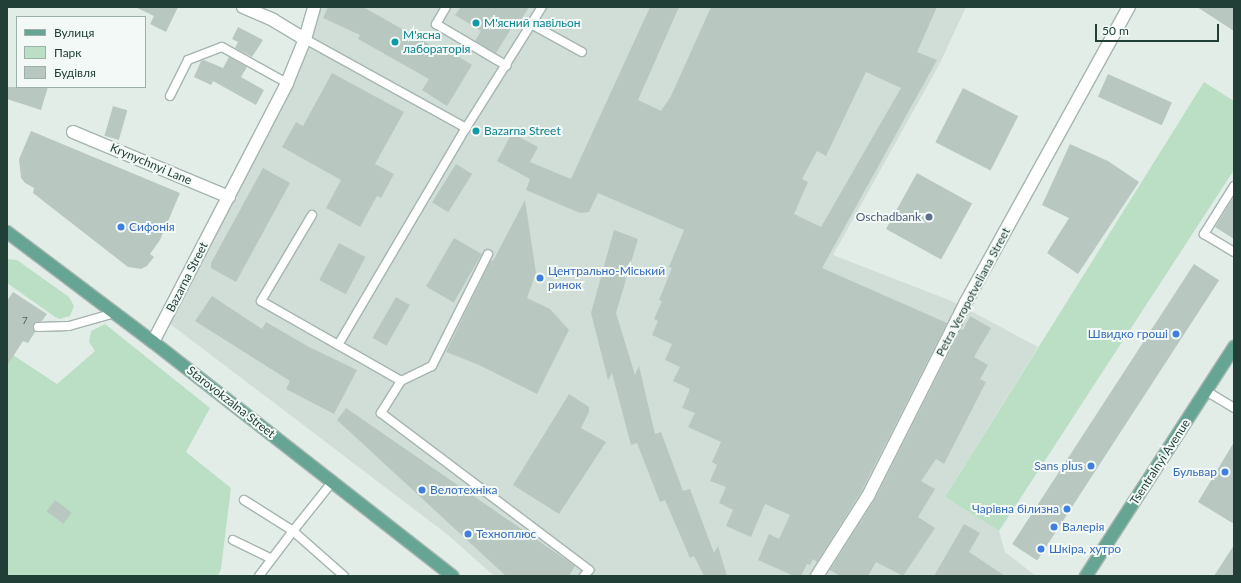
<!DOCTYPE html>
<html>
<head>
<meta charset="utf-8">
<style>
	body { margin:0 }
	#map { position:relative; width:1241px; height:583px; overflow:hidden; background:#e3ede8; font-family:Lato,sans-serif }
	div>[style] { position:absolute }
	.built>* { inset:0; background:#d1ddd7 }
	.green>* { inset:0; background:#bbdfc5 }
	.building>* { inset:0; background:#b8c8c1; transform-origin:0 0 }
	.roads { filter:drop-shadow(1px 0 #a5b5af) drop-shadow(-1px 0 #a5b5af) drop-shadow(0 1px #a5b5af) drop-shadow(0 -1px #a5b5af) }
	.service>* { height:8px; margin:-4px; padding:0 4px; transform-origin:4px; border-radius:4px; background:#fff }
	.pedestrian>* { height:12px; margin:-6px; padding:0 6px; transform-origin:6px; border-radius:6px; background:#fff }
	.minor>* { height:12px; margin:-6px; padding:0 6px; transform-origin:6px; border-radius:6px; background:#fff }
	.primary>* { height:12px; margin:-6px; padding:0 6px; transform-origin:6px; border-radius:6px; background:#66a494 }
	.dots>* { width:11px; height:11px; translate:-50% -50%; box-sizing:border-box; border:2px solid #f3f9f6; border-radius:50% }
	span { translate:-50% -50%; white-space:nowrap; text-align:center; line-height:1.15; -webkit-text-stroke:4px #f3f9f6; paint-order:stroke }
	.number-label { font-size:10px; color:#48615a }
	.number-label span { -webkit-text-stroke-width:0 }
	.culture-label { font-size:12px; color:#0d838f }
	.left { translate:0 -50%; text-align:left }
	.street-label { font-size:12px; color:#223f37 }
	.service-label { font-size:12px; color:#4e5e75 }
	.right { translate:-100% -50%; text-align:right }
	.shop-label { font-size:12px; color:#366cbe }
	.frame { position:absolute; inset:0; border:8px solid #223f37; pointer-events:none }
	.legend { position:absolute; left:16px; top:16px; width:130px; height:72px; box-sizing:border-box; background:#f3f9f6; border:1px solid #9fafaa; margin:0; padding:5px 7px; list-style:none; font-size:12px; color:#223f37 }
	.legend li { display:flex; align-items:center; gap:8px; height:20px }
	.legend b { width:20px; border:1px solid #9fafaa }
	.scale { position:absolute; left:1095px; top:24px; width:124px; height:18px; box-sizing:border-box; border:2px solid #223f37; border-top:0; padding-left:5px; font-size:12px; line-height:14px; white-space:nowrap; color:#223f37; -webkit-text-stroke:3px #f3f9f6; paint-order:stroke }
</style>
</head>
<body>
<div id="map">
	<div class="built">
		<div style="clip-path:polygon(314px 7px,966px 7px,940px 63px,833px 255px,954px 302px,1038px 347px,945px 497px,999px 531px,1005px 552px,1036px 576px,494px 576px,448px 535px,165px 320px,287px 83px)"></div>
	</div>
	<div class="green">
		<div style="clip-path:polygon(1204px 82px,1234px 101px,1234px 170px,999px 531px,945px 497px)"></div>
		<div style="clip-path:polygon(7px 259px,17px 260px,69px 297px,74px 306px,70px 316px,60px 319px,55px 317px,7px 283px)"></div>
		<div style="clip-path:polygon(105px 324px,210px 408px,186px 452px,231px 488px,221px 569px,218px 576px,7px 576px,7px 351px,57px 384px,95px 351px,89px 342px,91px 331px)"></div>
	</div>
	<div class="building">
		<div style="clip-path:polygon(135px 7px,178px 7px,166px 32px,150px 24px,154px 16px)"></div>
		<div style="clip-path:polygon(328px 7px,363px 7px,445px 53px,447px 49px,472px 65px,447px 106px,422px 90px,429px 79px,358px 39px,360px 35px,323px 18px)"></div>
		<div style="clip-path:polygon(461px 7px,529px 7px,517px 26px,514px 24px,496px 53px,475px 41px,481px 31px,455px 15px)"></div>
		<div style="clip-path:polygon(evenodd,650px 7px,679px 7px,638px 100px,661px 111px,671px 96px,711px 7px,937px 7px,917px 52px,937px 60px,822px 268px,947px 323px,861px 492px,817px 562px,813px 559px,810px 565px,807px 564px,801px 576px,794px 576px,758px 560px,769px 534px,779px 539px,790px 515px,765px 504px,751px 537px,726px 526px,733px 510px,719px 503px,726px 487px,710px 481px,717px 465px,712px 462px,721px 442px,688px 427px,695px 413px,682px 408px,690px 389px,673px 381px,680px 367px,665px 360px,672px 344px,652px 335px,658px 321px,654px 319px,662px 301px,659px 300px,672px 268px,669px 267px,684px 230px,598px 193px,589px 212px,580px 213px,526px 190px,530px 179px,497px 161px,512px 133px,538px 147px,530px 162px,571px 179px,650px 7px,866px 72px,901px 88px,821px 227px,794px 214px,808px 182px,802px 179px,817px 151px,826px 156px,866px 72px)"></div>
		<div style="clip-path:polygon(1197px 7px,1234px 7px,1234px 31px)"></div>
		<div style="clip-path:polygon(238px 27px,263px 40px,252px 57px,235px 48px,238px 42px,232px 39px)"></div>
		<div style="clip-path:polygon(229px 57px,247px 67px,241px 77px,264px 90px,256px 105px,213px 81px,211px 85px,194px 77px,201px 61px,204px 60px,223px 68px)"></div>
		<div style="clip-path:polygon(332px 73px,404px 112px,375px 164px,394px 174px,381px 198px,377px 196px,360px 227px,326px 208px,341px 180px,282px 147px,296px 122px,303px 126px)"></div>
		<div style="left:1108px;top:74px;width:70px;height:25px;rotate:24deg"></div>
		<div style="clip-path:polygon(7px 87px,48px 87px,41px 110px,7px 99px)"></div>
		<div style="left:963px;top:88px;width:62px;height:61px;rotate:27deg"></div>
		<div style="left:113px;top:106px;width:15px;height:31px;rotate:16deg"></div>
		<div style="clip-path:polygon(31px 131px,180px 193px,160px 240px,150px 254px,154px 257px,147px 266px,141px 269px,128px 267px,33px 193px,34px 188px,25px 183px,21px 178px,19px 159px)"></div>
		<div style="clip-path:polygon(1070px 144px,1108px 161px,1139px 182px,1078px 274px,1047px 253px,1069px 218px,1042px 205px)"></div>
		<div style="left:456px;top:164px;width:19px;height:45px;rotate:32deg"></div>
		<div style="clip-path:polygon(263px 168px,290px 183px,236px 282px,211px 268px,211px 263px)"></div>
		<div style="left:917px;top:173px;width:63px;height:64px;rotate:29deg"></div>
		<div style="clip-path:polygon(1234px 196px,1234px 239px,1215px 227px)"></div>
		<div style="clip-path:polygon(525px 200px,536px 273px,527px 298px,550px 309px,569px 330px,537px 394px,479px 365px,446px 352px,491px 260px,493px 261px)"></div>
		<div style="clip-path:polygon(614px 230px,638px 239px,616px 313px,635px 375px,639px 366px,655px 434px,661px 432px,683px 491px,690px 489px,714px 553px,718px 546px,727px 576px,704px 576px,694px 556px,690px 558px,665px 500px,660px 502px,637px 443px,631px 445px,612px 373px,608px 380px,591px 313px)"></div>
		<div style="left:454px;top:238px;width:32px;height:56px;rotate:30deg"></div>
		<div style="left:339px;top:243px;width:30px;height:42px;rotate:28deg"></div>
		<div style="left:1194px;top:264px;width:30px;height:334px;rotate:33deg"></div>
		<div style="clip-path:polygon(13px 292px,47px 314px,42px 321px,33px 324px,35px 332px,28px 343px,23px 341px,7px 366px,7px 301px)"></div>
		<div style="clip-path:polygon(212px 296px,262px 329px,266px 322px,309px 347px,357px 370px,334px 414px,286px 389px,290px 381px,195px 321px)"></div>
		<div style="left:396px;top:297px;width:16px;height:47px;rotate:30deg"></div>
		<div style="clip-path:polygon(970px 316px,991px 328px,974px 357px,988px 365px,980px 379px,986px 382px,944px 464px,936px 459px,921px 481px,935px 489px,918px 517px,935px 528px,903px 576px,876px 562px,868px 576px,840px 576px,830px 570px,875px 499px,961px 329px,963px 330px)"></div>
		<div style="clip-path:polygon(569px 394px,589px 407px,589px 412px,581px 428px,606px 442px,559px 514px,513px 485px)"></div>
		<div style="clip-path:polygon(346px 408px,575px 566px,569px 576px,506px 576px,337px 420px)"></div>
		<div style="clip-path:polygon(1234px 442px,1234px 524px,1198px 502px)"></div>
		<div style="left:55px;top:500px;width:21px;height:14px;rotate:37deg"></div>
		<div style="clip-path:polygon(964px 524px,980px 533px,969px 552px,1005px 576px,934px 576px)"></div>
		<div style="clip-path:polygon(1234px 545px,1234px 576px,1214px 576px)"></div>
	</div>
	<div class="roads">
		<div class="service">
			<div style="left:446px;top:7px;width:20px;rotate:120deg"></div>
			<div style="left:436px;top:24px;width:82px;rotate:30.6deg"></div>
			<div style="left:531px;top:24px;width:58px;rotate:28.8deg"></div>
			<div style="left:305px;top:39px;width:184px;rotate:28.9deg"></div>
			<div style="left:170px;top:96px;width:40px;rotate:-63.4deg"></div>
			<div style="left:188px;top:60px;width:36px;rotate:-21deg"></div>
			<div style="left:222px;top:47px;width:74px;rotate:29deg"></div>
			<div style="left:1234px;top:186px;width:57px;rotate:122deg"></div>
			<div style="left:1204px;top:234px;width:35px;rotate:31deg"></div>
			<div style="left:312px;top:215px;width:100px;rotate:120.7deg"></div>
			<div style="left:261px;top:301px;width:161px;rotate:29.7deg"></div>
			<div style="left:401px;top:381px;width:38px;rotate:122deg"></div>
			<div style="left:381px;top:413px;width:261px;rotate:37deg"></div>
			<div style="left:589px;top:570px;width:8px;rotate:130deg"></div>
			<div style="left:38px;top:327px;width:31px;rotate:-2deg"></div>
			<div style="left:69px;top:326px;width:48px;rotate:-15.8deg"></div>
			<div style="left:338px;top:345px;width:252px;rotate:-59.5deg"></div>
			<div style="left:466px;top:128px;width:143px;rotate:-57.9deg"></div>
			<div style="left:401px;top:381px;width:34px;rotate:-26deg"></div>
			<div style="left:432px;top:366px;width:125px;rotate:-63.4deg"></div>
			<div style="left:1206px;top:391px;width:33px;rotate:31deg"></div>
			<div style="left:333px;top:481px;width:64px;rotate:128.7deg"></div>
			<div style="left:293px;top:531px;width:68px;rotate:41.4deg"></div>
			<div style="left:244px;top:500px;width:58px;rotate:32.3deg"></div>
			<div style="left:293px;top:531px;width:56px;rotate:127.1deg"></div>
			<div style="left:233px;top:540px;width:43px;rotate:26deg"></div>
		</div>
		<div class="pedestrian">
			<div style="left:817px;top:576px;width:95px;rotate:-57.5deg"></div>
			<div style="left:868px;top:496px;width:217px;rotate:-63.2deg"></div>
		</div>
		<div class="minor">
			<div style="left:243px;top:7px;width:33px;rotate:23deg"></div>
			<div style="left:273px;top:20px;width:37px;rotate:31deg"></div>
			<div style="left:73px;top:132px;width:169px;rotate:22.6deg"></div>
			<div style="left:966px;top:302px;width:337px;rotate:-61.1deg"></div>
			<div style="left:153px;top:342px;width:292px;rotate:-62.6deg"></div>
			<div style="left:287px;top:83px;width:48px;rotate:-67.8deg"></div>
			<div style="left:305px;top:39px;width:33px;rotate:-74deg"></div>
		</div>
		<div class="primary">
			<div style="left:7px;top:232px;width:183px;rotate:37deg"></div>
			<div style="left:153px;top:342px;width:380px;rotate:38deg"></div>
			<div style="left:1086px;top:576px;width:273px;rotate:-57.1deg"></div>
		</div>
	</div>
	<div class="dots">
		<div style="left:476px;top:23px;background:#0f9aa8"></div>
		<div style="left:395px;top:42px;background:#0f9aa8"></div>
		<div style="left:476px;top:131px;background:#0f9aa8"></div>
		<div style="left:929px;top:217px;background:#5c6f8a"></div>
		<div style="left:121px;top:227px;background:#3f7fe0"></div>
		<div style="left:540px;top:278px;background:#3f7fe0"></div>
		<div style="left:1176px;top:334px;background:#3f7fe0"></div>
		<div style="left:1091px;top:466px;background:#3f7fe0"></div>
		<div style="left:1225px;top:472px;background:#3f7fe0"></div>
		<div style="left:422px;top:490px;background:#3f7fe0"></div>
		<div style="left:1067px;top:509px;background:#3f7fe0"></div>
		<div style="left:1054px;top:527px;background:#3f7fe0"></div>
		<div style="left:468px;top:534px;background:#3f7fe0"></div>
		<div style="left:1041px;top:549px;background:#3f7fe0"></div>
	</div>
	<div class="number-label">
		<span style="left:25px;top:321px">7</span>
	</div>
	<div class="culture-label">
		<span class="left" style="left:484px;top:23px">М'ясний павільон</span>
		<span class="left" style="left:403px;top:42px">М'ясна<br>лабораторія</span>
		<span class="left" style="left:484px;top:131px">Bazarna Street</span>
	</div>
	<div class="street-label">
		<span style="left:151px;top:164px;rotate:23deg">Krynychnyi Lane</span>
		<span style="left:187px;top:277px;rotate:-63deg">Bazarna Street</span>
		<span style="left:973px;top:292px;rotate:-62deg">Petra Veropotveliana Street</span>
		<span style="left:231px;top:402px;rotate:38deg">Starovokzalna Street</span>
		<span style="left:1160px;top:462px;rotate:-57deg">Tsentralnyi Avenue</span>
	</div>
	<div class="service-label">
		<span class="right" style="left:921px;top:217px">Oschadbank</span>
	</div>
	<div class="shop-label">
		<span class="left" style="left:129px;top:227px">Сифонія</span>
		<span class="left" style="left:548px;top:278px">Центрально-Міський<br>ринок</span>
		<span class="right" style="left:1168px;top:334px">Швидко гроші</span>
		<span class="right" style="left:1083px;top:466px">Sans plus</span>
		<span class="right" style="left:1217px;top:472px">Бульвар</span>
		<span class="left" style="left:430px;top:490px">Велотехніка</span>
		<span class="right" style="left:1059px;top:509px">Чарівна білизна</span>
		<span class="left" style="left:1062px;top:527px">Валерія</span>
		<span class="left" style="left:476px;top:534px">Техноплюс</span>
		<span class="left" style="left:1049px;top:549px">Шкіра, хутро</span>
	</div>
	<div class="frame"></div>
	<ul class="legend">
	<li><b style="height:5px;background:#66a494"></b>Вулиця</li>
	<li><b style="height:11px;background:#bbdfc5"></b>Парк</li>
	<li><b style="height:11px;background:#b8c8c1"></b>Будівля</li>
	</ul>
	<div class="scale">50 m</div>
</div>
</body>
</html>
